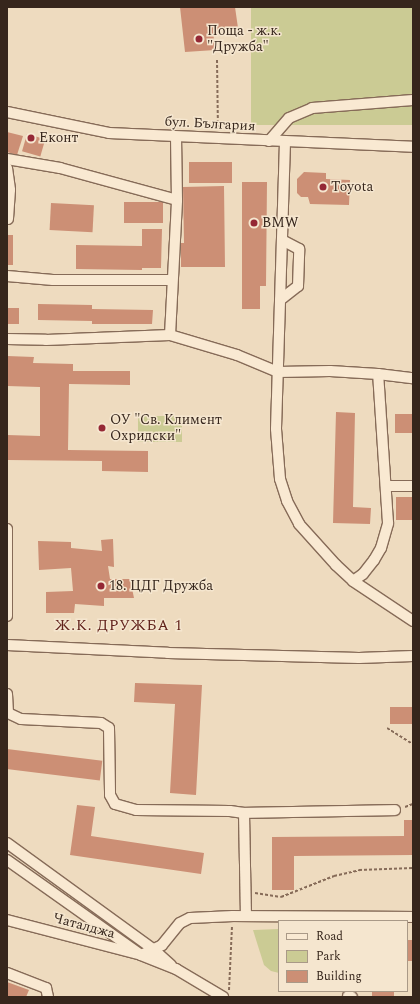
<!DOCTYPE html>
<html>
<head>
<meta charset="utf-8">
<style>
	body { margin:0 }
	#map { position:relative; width:420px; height:1004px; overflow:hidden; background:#eedbbf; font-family:Spectral,serif }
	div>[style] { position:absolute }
	.green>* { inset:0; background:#cbcb94; transform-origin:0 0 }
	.building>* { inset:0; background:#cc8f75; transform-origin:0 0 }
	.path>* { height:2px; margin-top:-1px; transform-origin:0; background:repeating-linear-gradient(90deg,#866b58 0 3px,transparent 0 5px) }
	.roads { filter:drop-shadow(1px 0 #866b58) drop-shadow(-1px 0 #866b58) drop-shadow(0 1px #866b58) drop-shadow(0 -1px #866b58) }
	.minor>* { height:10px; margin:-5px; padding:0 5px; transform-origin:5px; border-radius:5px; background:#f9e9d2 }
	.dots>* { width:11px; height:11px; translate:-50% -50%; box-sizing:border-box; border:2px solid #f5e6cf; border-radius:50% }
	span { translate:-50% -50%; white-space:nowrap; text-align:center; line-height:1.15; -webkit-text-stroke:3px #f5e6cf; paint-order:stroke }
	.poi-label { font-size:14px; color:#36261c }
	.left { translate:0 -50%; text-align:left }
	.street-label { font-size:14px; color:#36261c }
	.neighbourhood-label { font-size:15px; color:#62231c; letter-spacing:1px }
	.frame { position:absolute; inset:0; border:8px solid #36261c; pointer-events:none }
	.legend { position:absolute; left:278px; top:920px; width:130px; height:72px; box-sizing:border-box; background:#f5e6cf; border:1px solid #a99987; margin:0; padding:5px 7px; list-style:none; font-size:12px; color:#36261c }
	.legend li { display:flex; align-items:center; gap:8px; height:20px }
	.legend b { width:20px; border:1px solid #a99987 }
</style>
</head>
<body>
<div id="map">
	<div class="green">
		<div style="left:251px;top:7px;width:162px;height:118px"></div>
		<div style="left:138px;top:416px;width:44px;height:26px"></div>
		<div style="clip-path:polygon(279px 929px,279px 973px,271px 971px,264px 965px,253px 930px)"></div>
	</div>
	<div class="building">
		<div style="clip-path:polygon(180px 7px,235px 7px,238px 28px,213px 30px,215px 50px,185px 52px)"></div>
		<div style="clip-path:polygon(7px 132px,23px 136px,17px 155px,7px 152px)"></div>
		<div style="left:27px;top:134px;width:19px;height:18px;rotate:16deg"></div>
		<div style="left:189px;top:162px;width:43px;height:21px"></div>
		<div style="clip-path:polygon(304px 172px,326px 173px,326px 179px,350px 180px,349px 205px,310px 204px,308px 197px,301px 197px,297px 193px,297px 179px)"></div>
		<div style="clip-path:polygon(242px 182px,267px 182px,266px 286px,260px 286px,260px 309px,242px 309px)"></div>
		<div style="clip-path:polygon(224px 186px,225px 267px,181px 267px,181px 243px,184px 243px,183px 187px)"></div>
		<div style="left:124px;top:202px;width:39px;height:21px"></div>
		<div style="left:51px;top:203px;width:43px;height:27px;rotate:3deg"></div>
		<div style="clip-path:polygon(142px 229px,162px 229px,161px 268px,142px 268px,142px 270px,76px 269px,76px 245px,142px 246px)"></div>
		<div style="left:7px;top:235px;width:6px;height:30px"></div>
		<div style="clip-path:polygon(38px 304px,92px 305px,92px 309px,153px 310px,152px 324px,92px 324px,92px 321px,38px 320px)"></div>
		<div style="left:7px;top:308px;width:12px;height:16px"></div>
		<div style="clip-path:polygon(7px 356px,34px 357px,33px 363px,73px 364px,73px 371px,130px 371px,130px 385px,69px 384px,68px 450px,148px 451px,148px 472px,102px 471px,102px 461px,7px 460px,7px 435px,40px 436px,40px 387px,7px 386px)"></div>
		<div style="clip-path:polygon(336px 412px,355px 413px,353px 507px,371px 508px,370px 524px,333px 523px)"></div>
		<div style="left:395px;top:414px;width:18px;height:19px"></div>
		<div style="left:413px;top:497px;width:23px;height:17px;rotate:90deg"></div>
		<div style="clip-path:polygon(113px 539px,114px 567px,108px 566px,110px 579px,130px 579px,134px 598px,104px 598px,104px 606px,75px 604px,74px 613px,46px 613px,46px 592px,73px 591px,71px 568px,39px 570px,38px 541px,71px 542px,71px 548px,102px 551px,101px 540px)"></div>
		<div style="clip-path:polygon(135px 683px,202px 685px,196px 795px,170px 793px,175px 704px,134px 702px)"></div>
		<div style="left:390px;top:707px;width:23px;height:17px"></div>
		<div style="left:7px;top:749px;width:96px;height:20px;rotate:7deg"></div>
		<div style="clip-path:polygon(77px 805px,95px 807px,91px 836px,204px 853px,201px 874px,70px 855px)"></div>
		<div style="clip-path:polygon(404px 820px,413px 820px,413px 855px,294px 856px,294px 890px,272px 890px,272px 837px,404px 836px)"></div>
		<div style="left:407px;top:940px;width:6px;height:21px"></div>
		<div style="clip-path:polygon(7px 982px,29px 990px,26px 997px,7px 997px)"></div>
		<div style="left:372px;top:991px;width:22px;height:5px"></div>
	</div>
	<div class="path">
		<div style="left:217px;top:60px;width:68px;rotate:89.2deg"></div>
		<div style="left:387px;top:728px;width:31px;rotate:32deg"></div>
		<div style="left:405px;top:807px;width:9px;rotate:-21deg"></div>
		<div style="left:255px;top:893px;width:26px;rotate:9deg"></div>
		<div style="left:281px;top:897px;width:57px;rotate:-21.6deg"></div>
		<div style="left:334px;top:876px;width:26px;rotate:-13deg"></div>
		<div style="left:359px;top:870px;width:54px;rotate:-2.1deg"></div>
		<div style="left:229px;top:990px;width:64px;rotate:-87.3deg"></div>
	</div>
	<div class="roads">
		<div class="minor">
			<div style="left:7px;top:112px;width:104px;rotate:11.6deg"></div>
			<div style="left:109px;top:133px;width:304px;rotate:2.6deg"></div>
			<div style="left:269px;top:141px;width:30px;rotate:-49deg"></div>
			<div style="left:289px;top:118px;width:25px;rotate:-23deg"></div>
			<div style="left:312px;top:108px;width:101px;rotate:-4.5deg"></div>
			<div style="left:285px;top:142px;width:287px;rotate:91.8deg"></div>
			<div style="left:276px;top:429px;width:50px;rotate:85.4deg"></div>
			<div style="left:280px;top:479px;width:23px;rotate:72deg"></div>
			<div style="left:287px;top:501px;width:26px;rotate:62deg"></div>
			<div style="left:299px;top:524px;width:55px;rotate:47.9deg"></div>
			<div style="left:336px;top:565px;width:23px;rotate:43deg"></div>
			<div style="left:353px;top:581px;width:72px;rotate:33.7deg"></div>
			<div style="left:7px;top:159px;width:54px;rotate:9.6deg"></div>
			<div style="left:60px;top:168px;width:121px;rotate:15.3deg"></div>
			<div style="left:7px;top:168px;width:22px;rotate:82deg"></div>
			<div style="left:10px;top:190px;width:29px;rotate:94deg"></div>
			<div style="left:7px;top:276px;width:46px;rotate:5deg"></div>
			<div style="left:53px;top:280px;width:119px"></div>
			<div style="left:280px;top:300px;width:23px;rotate:-38deg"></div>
			<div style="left:298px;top:286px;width:37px;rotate:-88deg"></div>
			<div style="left:299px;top:249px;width:19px;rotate:-152deg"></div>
			<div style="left:170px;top:335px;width:135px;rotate:-87deg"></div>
			<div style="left:177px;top:200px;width:63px;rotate:-90.9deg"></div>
			<div style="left:7px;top:339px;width:39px;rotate:1deg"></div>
			<div style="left:46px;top:340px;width:124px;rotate:-2.3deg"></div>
			<div style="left:170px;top:335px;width:70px;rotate:16.6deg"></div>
			<div style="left:237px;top:355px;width:44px;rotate:22.5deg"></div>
			<div style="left:278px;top:372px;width:52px;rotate:-1.1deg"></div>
			<div style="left:330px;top:371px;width:48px;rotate:3.6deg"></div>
			<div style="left:378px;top:374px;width:35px;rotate:7deg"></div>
			<div style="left:387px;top:486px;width:26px"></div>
			<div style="left:7px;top:529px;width:87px;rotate:90deg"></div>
			<div style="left:353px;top:581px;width:12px;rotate:-35deg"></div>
			<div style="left:363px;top:574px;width:18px;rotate:-52deg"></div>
			<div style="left:374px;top:560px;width:14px;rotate:-60deg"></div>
			<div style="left:381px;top:548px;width:26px;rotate:-74deg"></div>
			<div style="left:388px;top:523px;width:149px;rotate:-93.8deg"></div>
			<div style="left:7px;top:645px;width:161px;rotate:2.8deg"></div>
			<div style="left:168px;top:653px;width:191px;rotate:1.5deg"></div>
			<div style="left:359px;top:658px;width:54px;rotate:-2.1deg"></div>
			<div style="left:7px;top:694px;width:19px;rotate:87deg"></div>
			<div style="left:8px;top:713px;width:14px;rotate:25deg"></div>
			<div style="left:21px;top:719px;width:80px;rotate:2.9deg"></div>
			<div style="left:101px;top:723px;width:9px;rotate:32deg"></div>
			<div style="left:109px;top:728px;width:67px;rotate:89.1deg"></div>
			<div style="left:110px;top:795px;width:10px;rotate:61deg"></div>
			<div style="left:115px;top:804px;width:22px;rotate:16deg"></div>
			<div style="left:136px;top:810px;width:94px;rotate:0.6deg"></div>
			<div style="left:230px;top:811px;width:14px;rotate:8deg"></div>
			<div style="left:244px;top:813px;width:151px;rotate:-1.1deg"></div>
			<div style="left:244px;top:813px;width:103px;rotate:88.9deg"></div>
			<div style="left:7px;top:843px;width:180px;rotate:36deg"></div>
			<div style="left:153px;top:949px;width:24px;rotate:42deg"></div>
			<div style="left:7px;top:860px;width:164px;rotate:35.3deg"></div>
			<div style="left:141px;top:955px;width:38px;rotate:22deg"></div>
			<div style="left:176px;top:969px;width:55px;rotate:30.8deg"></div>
			<div style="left:7px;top:920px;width:138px;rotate:14.6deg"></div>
			<div style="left:141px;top:955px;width:23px;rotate:-25deg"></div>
			<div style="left:162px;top:945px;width:28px;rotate:-51deg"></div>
			<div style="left:180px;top:923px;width:11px;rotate:-27deg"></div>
			<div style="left:190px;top:918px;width:43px;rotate:-2.7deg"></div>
			<div style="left:233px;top:916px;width:180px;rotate:0.3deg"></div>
			<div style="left:7px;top:973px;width:42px;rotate:21deg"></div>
			<div style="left:46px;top:988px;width:9px;rotate:77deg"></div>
			<div style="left:348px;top:996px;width:4px;rotate:14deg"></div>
		</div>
	</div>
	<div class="dots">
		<div style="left:199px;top:39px;background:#952835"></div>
		<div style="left:31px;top:138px;background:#952835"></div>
		<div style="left:323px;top:187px;background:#952835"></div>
		<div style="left:254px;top:223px;background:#952835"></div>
		<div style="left:102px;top:428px;background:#952835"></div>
		<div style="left:101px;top:586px;background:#952835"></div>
	</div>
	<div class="poi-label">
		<span class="left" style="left:207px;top:39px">Поща - ж.к.<br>"Дружба"</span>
		<span class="left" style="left:39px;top:138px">Еконт</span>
		<span class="left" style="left:331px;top:187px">Toyota</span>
		<span class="left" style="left:262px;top:223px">BMW</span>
		<span class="left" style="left:110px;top:428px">ОУ "Св. Климент<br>Охридски"</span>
		<span class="left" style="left:109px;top:586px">18. ЦДГ Дружба</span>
	</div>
	<div class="street-label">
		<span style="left:210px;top:124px;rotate:3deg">бул. България</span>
		<span style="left:84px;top:926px;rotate:15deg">Чаталджа</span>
	</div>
	<div class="neighbourhood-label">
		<span style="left:119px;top:626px">Ж.К. ДРУЖБА 1</span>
	</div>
	<div class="frame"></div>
	<ul class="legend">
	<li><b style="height:5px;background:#f9e9d2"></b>Road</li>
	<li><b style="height:11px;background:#cbcb94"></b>Park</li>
	<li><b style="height:11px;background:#cc8f75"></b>Building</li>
	</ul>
</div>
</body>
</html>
